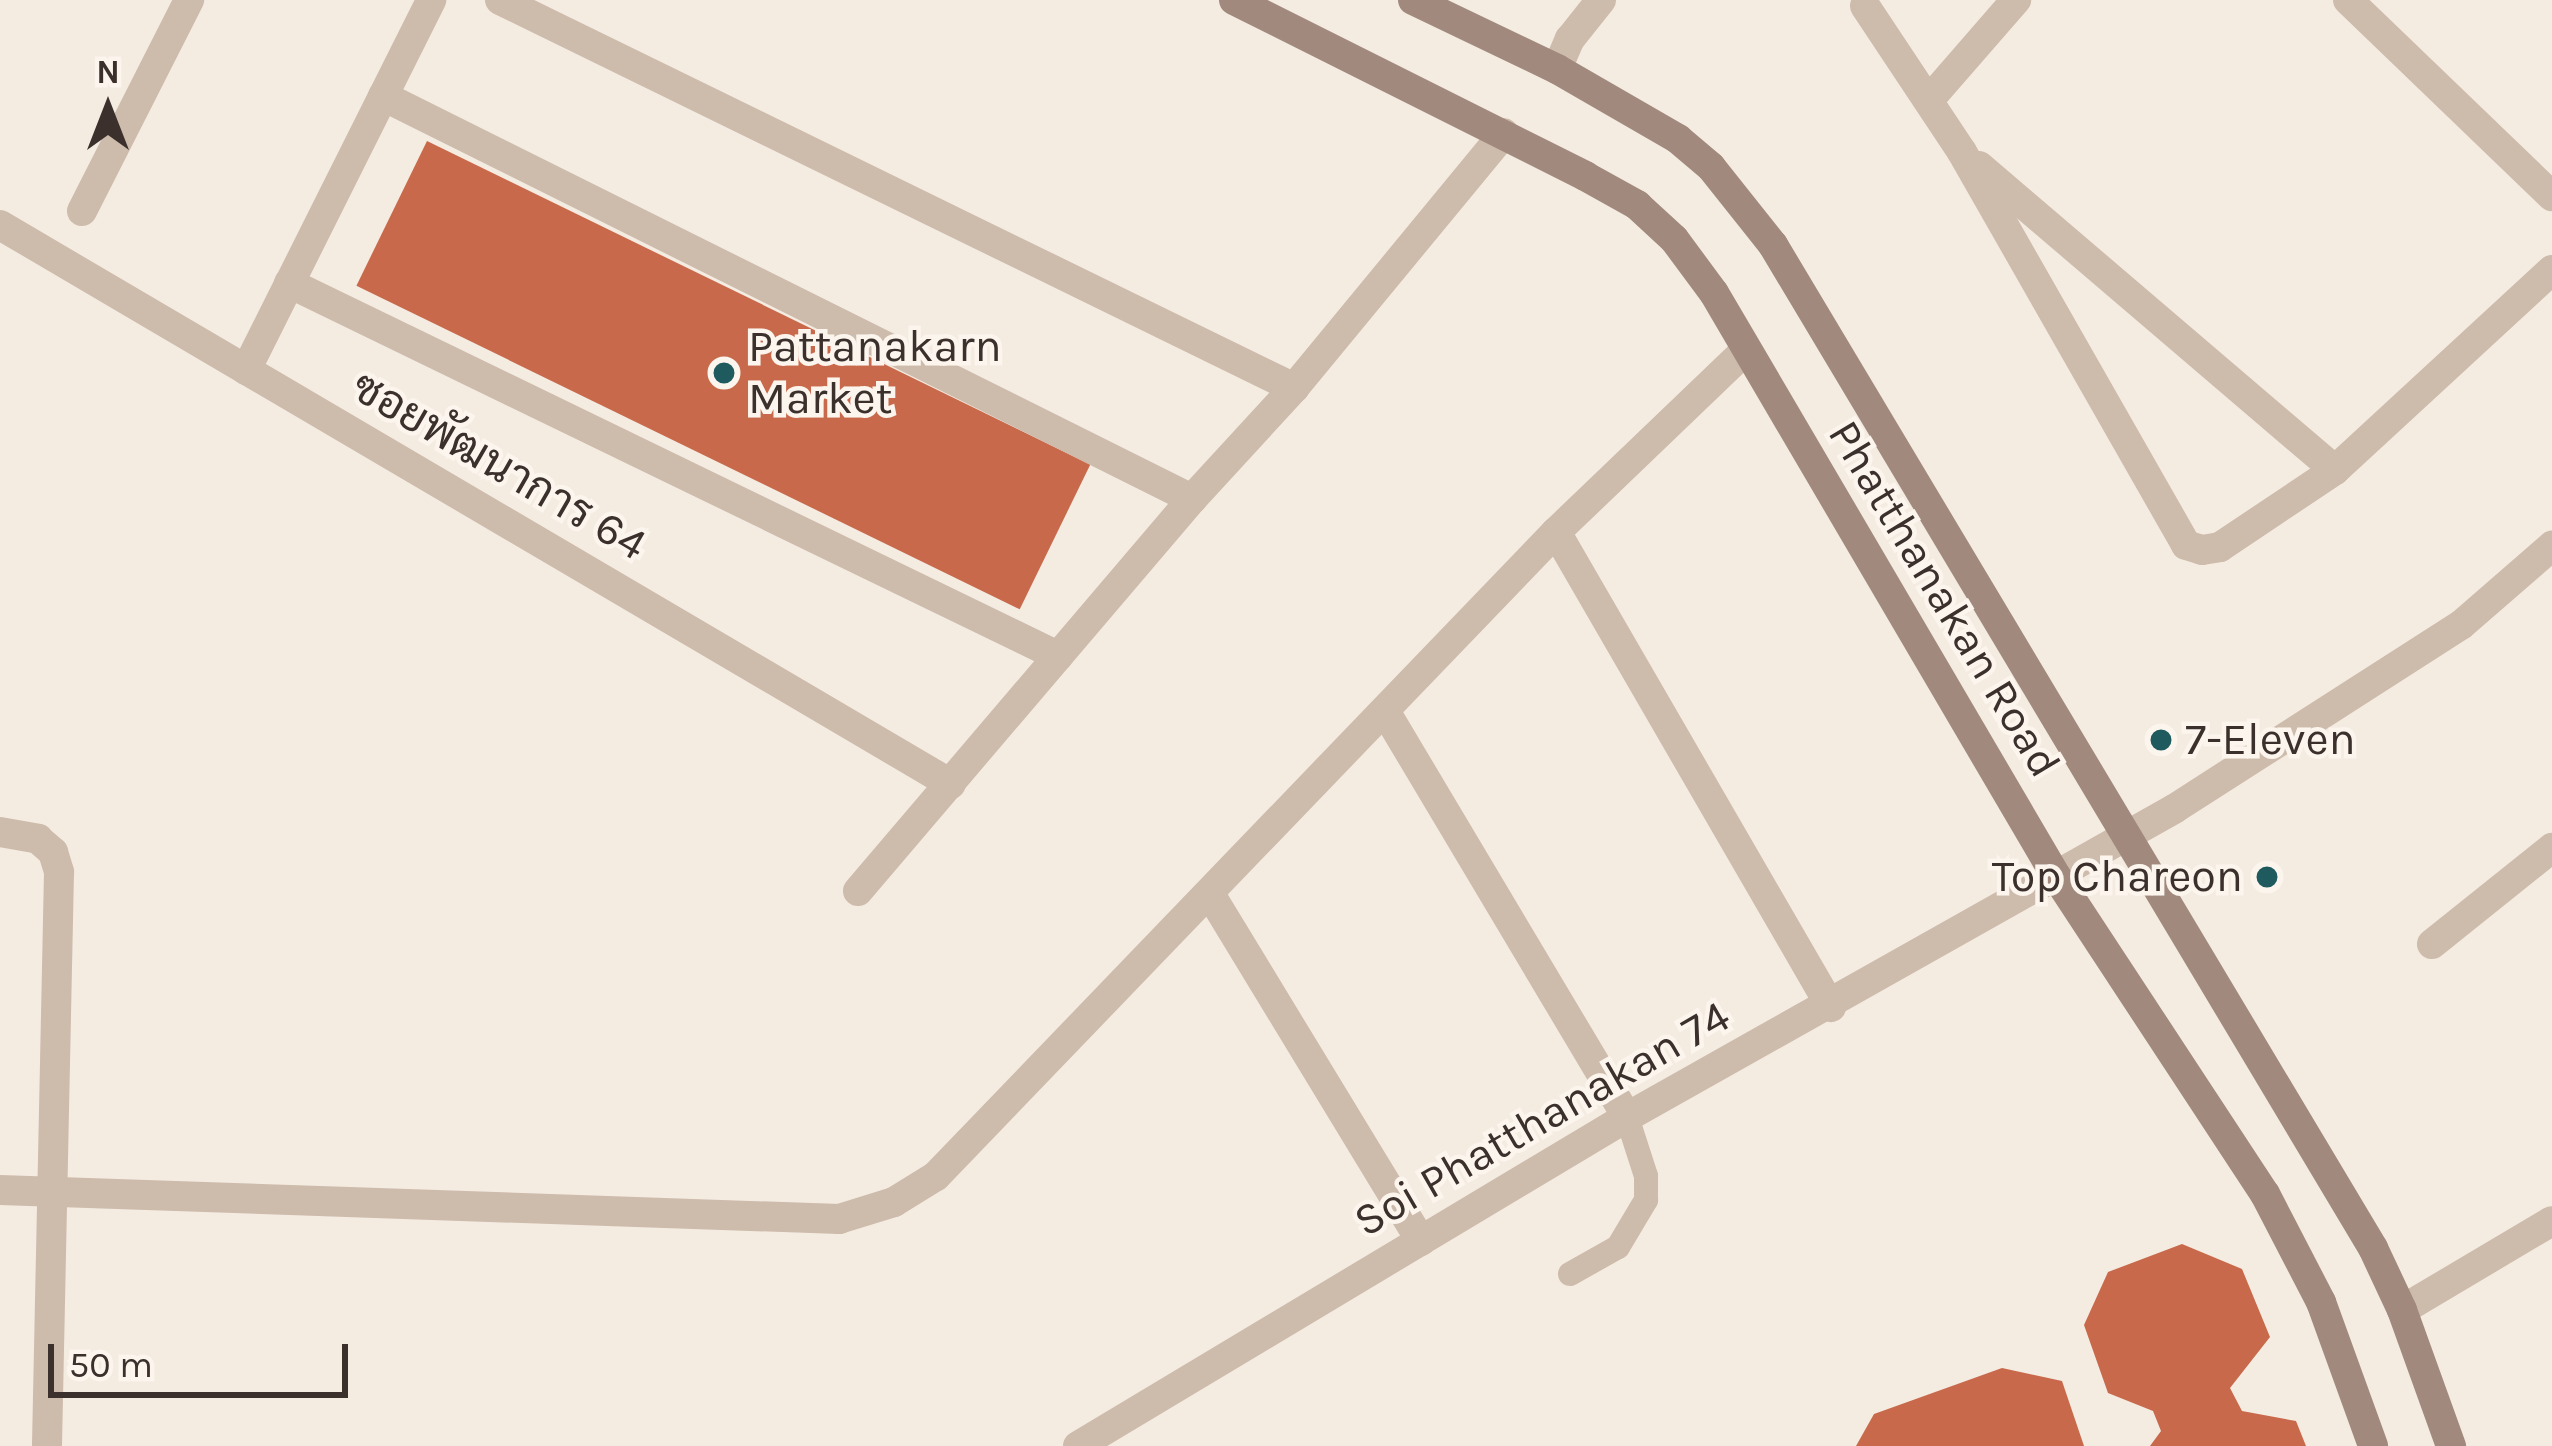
<!DOCTYPE html>
<html>
<head>
<meta charset="utf-8">
<style>
	body { margin:0 }
	#map { position:relative; width:2552px; height:1446px; overflow:hidden; background:#f4ebe1; font-family:Karla,Sarabun,sans-serif }
	div>[style] { position:absolute }
	.building>* { inset:0; background:#c8694b; transform-origin:0 0 }
	.service>* { height:24px; margin:-12px; padding:0 12px; transform-origin:12px; border-radius:12px; background:#cdbbac }
	.minor>* { height:30px; margin:-15px; padding:0 15px; transform-origin:15px; border-radius:15px; background:#cdbbac }
	.secondary>* { height:30px; margin:-15px; padding:0 15px; transform-origin:15px; border-radius:15px; background:#a18a7d }
	.dots>* { width:33px; height:33px; translate:-50% -50%; box-sizing:border-box; border:6px solid #fbf5ee; border-radius:50% }
	span { translate:-50% -50%; white-space:nowrap; text-align:center; line-height:1.15; -webkit-text-stroke:9px #fbf5ee; paint-order:stroke }
	.poi-label { font-size:45px; color:#3b302b }
	.left { translate:0 -50%; text-align:left }
	.right { translate:-100% -50%; text-align:right }
	.street-label { font-size:45px; color:#3b302b }
	.north { position:absolute; left:48px; top:48px; width:120px; height:120px; -webkit-text-stroke:9px #fbf5ee; paint-order:stroke; rotate:0deg; font-size:33px; font-weight:700; line-height:48px; text-align:center; color:#3b302b }
	.north::after { content:''; display:block; margin:auto; width:42px; height:54px; background:#3b302b; clip-path:polygon(50% 0,100% 100%,50% 72%,0 100%) }
	.scale { position:absolute; left:48px; top:1344px; width:300px; height:54px; box-sizing:border-box; border:6px solid #3b302b; border-top:0; padding-left:15px; font-size:36px; line-height:42px; white-space:nowrap; color:#3b302b; -webkit-text-stroke:9px #fbf5ee; paint-order:stroke }
</style>
</head>
<body>
<div id="map">
	<div class="building">
		<div style="left:427px;top:141px;width:738px;height:161px;rotate:26deg"></div>
		<div style="clip-path:polygon(2182px 1244px,2242px 1269px,2270px 1337px,2230px 1388px,2242px 1411px,2296px 1421px,2306px 1446px,2150px 1446px,2161px 1431px,2153px 1411px,2108px 1393px,2084px 1325px,2108px 1272px)"></div>
		<div style="clip-path:polygon(2002px 1368px,2062px 1381px,2084px 1446px,1856px 1446px,1874px 1414px)"></div>
	</div>
	<div class="service">
		<div style="left:1570px;top:1274px;width:55px;rotate:-29.4deg"></div>
		<div style="left:1618px;top:1247px;width:55px;rotate:-59.2deg"></div>
		<div style="left:1646px;top:1200px;width:24px;rotate:-90deg"></div>
		<div style="left:1646px;top:1176px;width:62px;rotate:-107.9deg"></div>
	</div>
	<div class="minor">
		<div style="left:500px;top:0;width:884px;rotate:26.04deg"></div>
		<div style="left:2348px;top:0;width:283px;rotate:43.9deg"></div>
		<div style="left:1865px;top:6px;width:175px;rotate:56.4deg"></div>
		<div style="left:1962px;top:152px;width:452px;rotate:60.3deg"></div>
		<div style="left:2186px;top:545px;width:17px;rotate:17deg"></div>
		<div style="left:2202px;top:550px;width:18px;rotate:-9deg"></div>
		<div style="left:2220px;top:547px;width:138px;rotate:-33.8deg"></div>
		<div style="left:2335px;top:470px;width:295px;rotate:-42.7deg"></div>
		<div style="left:1557px;top:69px;width:33px;rotate:-67deg"></div>
		<div style="left:1570px;top:39px;width:50px;rotate:-51.5deg"></div>
		<div style="left:383px;top:96px;width:904px;rotate:26.48deg"></div>
		<div style="left:1929px;top:100px;width:133px;rotate:-49deg"></div>
		<div style="left:1979px;top:166px;width:468px;rotate:40.5deg"></div>
		<div style="left:82px;top:211px;width:237px;rotate:-63.1deg"></div>
		<div style="left:0;top:225px;width:1103px;rotate:30.45deg"></div>
		<div style="left:289px;top:283px;width:855px;rotate:25.88deg"></div>
		<div style="left:246px;top:370px;width:414px;rotate:-63.4deg"></div>
		<div style="left:1556px;top:532px;width:549px;rotate:59.93deg"></div>
		<div style="left:1385px;top:711px;width:473px;rotate:59.2deg"></div>
		<div style="left:0;top:832px;width:39px;rotate:10deg"></div>
		<div style="left:38px;top:839px;width:20px;rotate:41deg"></div>
		<div style="left:53px;top:852px;width:21px;rotate:73deg"></div>
		<div style="left:59px;top:872px;width:574px;rotate:91.2deg"></div>
		<div style="left:858px;top:891px;width:515px;rotate:-49.57deg"></div>
		<div style="left:1192px;top:499px;width:151px;rotate:-47.4deg"></div>
		<div style="left:1294px;top:388px;width:330px;rotate:-50.5deg"></div>
		<div style="left:1210px;top:894px;width:406px;rotate:58.7deg"></div>
		<div style="left:2432px;top:944px;width:154px;rotate:-38.7deg"></div>
		<div style="left:0;top:1190px;width:840px;rotate:1.98deg"></div>
		<div style="left:839px;top:1219px;width:58px;rotate:-17.2deg"></div>
		<div style="left:894px;top:1202px;width:49px;rotate:-31.8deg"></div>
		<div style="left:936px;top:1176px;width:894px;rotate:-46.09deg"></div>
		<div style="left:1556px;top:532px;width:263px;rotate:-43.8deg"></div>
		<div style="left:2402px;top:1310px;width:174px;rotate:-30.7deg"></div>
		<div style="left:1078px;top:1446px;width:640px;rotate:-30.93deg"></div>
		<div style="left:1627px;top:1117px;width:628px;rotate:-29.38deg"></div>
		<div style="left:2174px;top:809px;width:341px;rotate:-32.7deg"></div>
		<div style="left:2461px;top:625px;width:121px;rotate:-41deg"></div>
	</div>
	<div class="secondary">
		<div style="left:1234px;top:0;width:393px;rotate:26.6deg"></div>
		<div style="left:1585px;top:176px;width:60px;rotate:29.1deg"></div>
		<div style="left:1637px;top:205px;width:50px;rotate:42.6deg"></div>
		<div style="left:1674px;top:239px;width:67px;rotate:53.5deg"></div>
		<div style="left:1714px;top:293px;width:676px;rotate:59.6deg"></div>
		<div style="left:2056px;top:876px;width:381px;rotate:56.7deg"></div>
		<div style="left:2265px;top:1194px;width:122px;rotate:62.6deg"></div>
		<div style="left:2321px;top:1302px;width:153px;rotate:70.1deg"></div>
		<div style="left:1413px;top:0;width:160px;rotate:25.6deg"></div>
		<div style="left:1557px;top:69px;width:140px;rotate:30deg"></div>
		<div style="left:1678px;top:139px;width:43px;rotate:40.3deg"></div>
		<div style="left:1711px;top:167px;width:100px;rotate:51.5deg"></div>
		<div style="left:1773px;top:245px;width:1169px;rotate:59.11deg"></div>
		<div style="left:2373px;top:1248px;width:68px;rotate:64.9deg"></div>
		<div style="left:2402px;top:1310px;width:145px;rotate:70.2deg"></div>
	</div>
	<div class="dots">
		<div style="left:724px;top:373px;background:#1f5a5e"></div>
		<div style="left:2161px;top:740px;background:#1f5a5e"></div>
		<div style="left:2267px;top:877px;background:#1f5a5e"></div>
	</div>
	<div class="poi-label">
		<span class="left" style="left:748px;top:373px">Pattanakarn<br>Market</span>
		<span class="left" style="left:2185px;top:740px">7-Eleven</span>
		<span class="right" style="left:2243px;top:877px">Top Chareon</span>
	</div>
	<div class="street-label">
		<span style="left:499px;top:466px;rotate:30deg">ซอยพัฒนาการ 64</span>
		<span style="left:1944px;top:599px;rotate:59deg">Phatthanakan Road</span>
		<span style="left:1542px;top:1119px;rotate:-30deg">Soi Phatthanakan 74</span>
	</div>
	<div class="north">N</div>
	<div class="scale">50 m</div>
</div>
</body>
</html>
